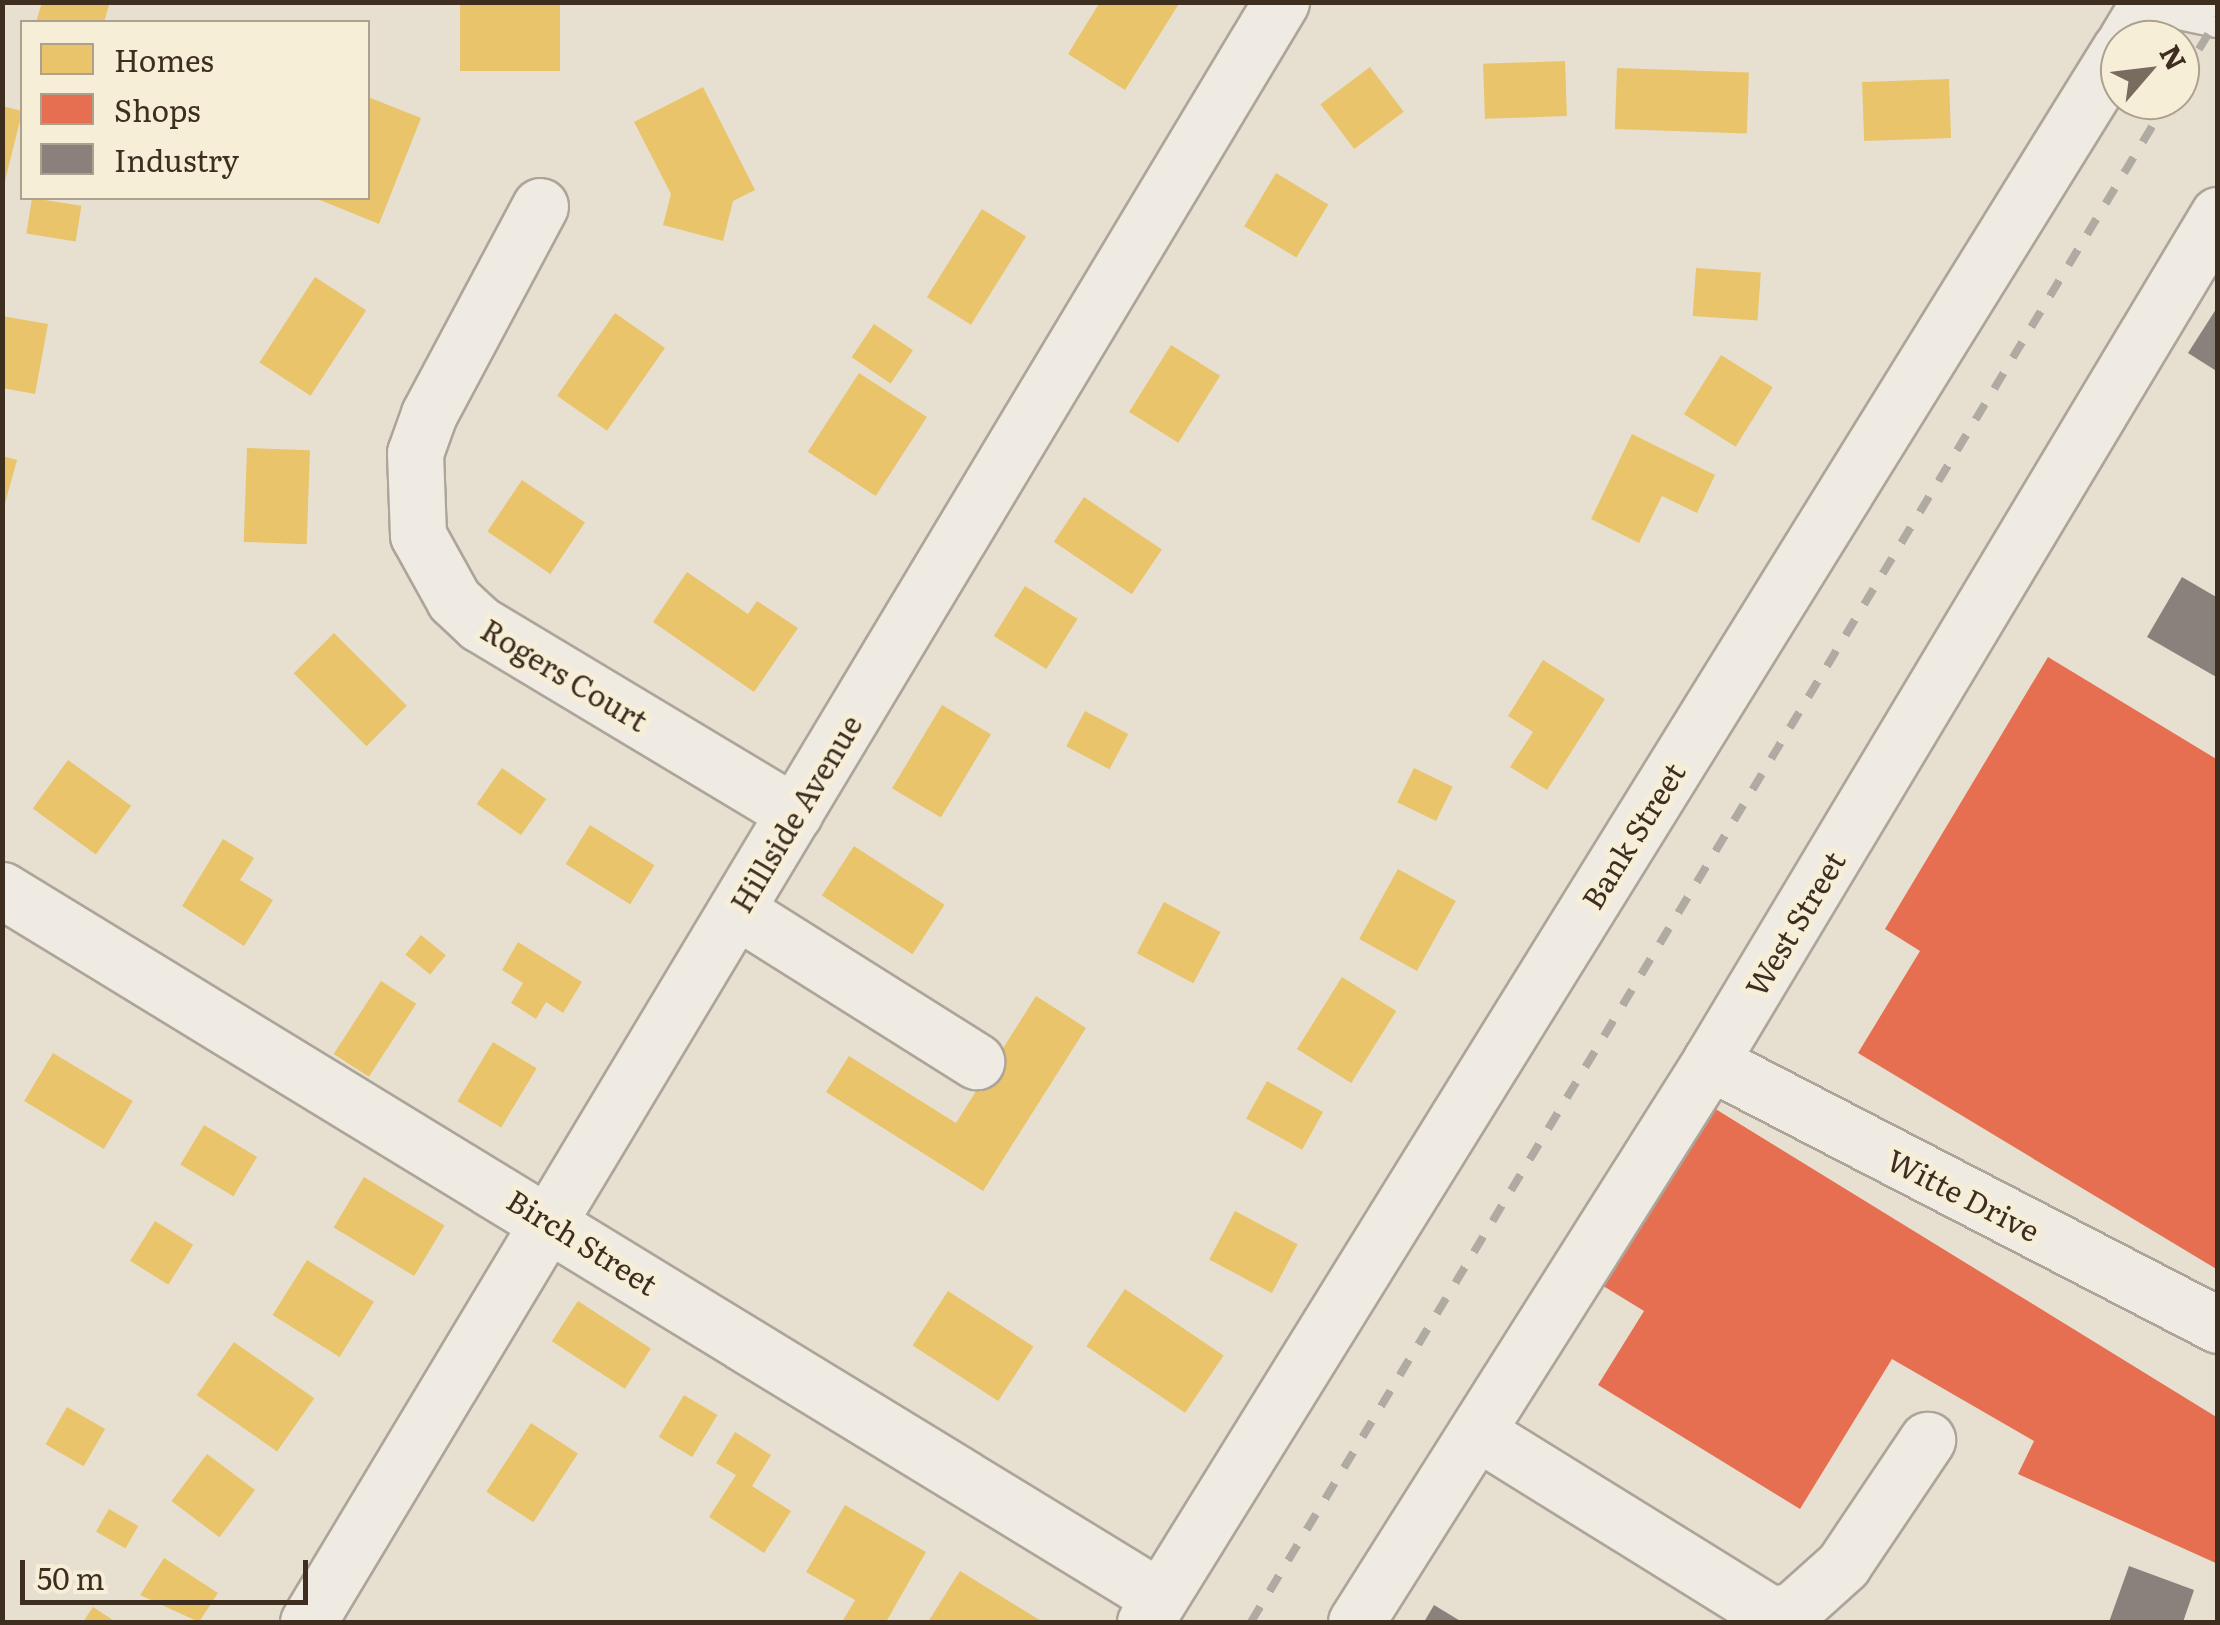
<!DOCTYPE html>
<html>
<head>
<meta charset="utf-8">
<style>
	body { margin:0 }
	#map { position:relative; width:2220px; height:1625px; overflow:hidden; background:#e7e0d1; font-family:Literata,serif }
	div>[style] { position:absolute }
	.homes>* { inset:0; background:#e9c46a; transform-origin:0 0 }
	.shops>* { inset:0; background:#e76f51 }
	.industry>* { inset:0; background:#8a817c }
	.roads { filter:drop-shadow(2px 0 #ada599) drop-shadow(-2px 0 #ada599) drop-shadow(0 2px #ada599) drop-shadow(0 -2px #ada599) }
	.minor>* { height:55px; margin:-27.5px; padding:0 27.5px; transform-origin:27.5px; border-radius:27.5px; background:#efebe3 }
	.rail>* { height:8px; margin-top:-4px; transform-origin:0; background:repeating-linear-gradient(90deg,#afaaa2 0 18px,transparent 0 36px) }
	span { translate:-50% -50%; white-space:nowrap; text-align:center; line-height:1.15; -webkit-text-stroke:10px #f7eed8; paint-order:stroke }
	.street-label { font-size:30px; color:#3d2e20 }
	.frame { position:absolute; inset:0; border:5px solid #3d2e20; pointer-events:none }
	.legend { position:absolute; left:20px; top:20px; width:350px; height:180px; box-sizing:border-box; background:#f7eed8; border:2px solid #ada18e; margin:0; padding:12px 18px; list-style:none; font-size:30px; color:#3d2e20 }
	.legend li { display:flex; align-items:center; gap:20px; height:50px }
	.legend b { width:50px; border:2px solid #ada18e }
	.north { position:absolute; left:2100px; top:20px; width:100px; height:100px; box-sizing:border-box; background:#f7eed8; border:2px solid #ada18e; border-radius:50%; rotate:62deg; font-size:28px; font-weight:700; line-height:40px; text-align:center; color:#3d2e20 }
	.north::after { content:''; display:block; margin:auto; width:35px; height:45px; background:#786c5e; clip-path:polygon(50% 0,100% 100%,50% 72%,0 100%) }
	.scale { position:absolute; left:20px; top:1560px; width:288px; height:45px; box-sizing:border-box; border:5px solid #3d2e20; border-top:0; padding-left:12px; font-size:30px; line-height:35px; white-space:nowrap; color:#3d2e20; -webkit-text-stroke:8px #f7eed8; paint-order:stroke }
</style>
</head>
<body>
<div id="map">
	<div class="homes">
		<div style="clip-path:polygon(42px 2px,110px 2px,104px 22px,36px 22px)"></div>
		<div style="left:460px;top:2px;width:100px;height:69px"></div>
		<div style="clip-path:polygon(1100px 2px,1180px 2px,1125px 90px,1068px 54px)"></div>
		<div style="left:1565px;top:61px;width:55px;height:82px;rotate:88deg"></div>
		<div style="left:1370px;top:67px;width:56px;height:62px;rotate:53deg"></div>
		<div style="left:1617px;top:68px;width:132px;height:61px;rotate:2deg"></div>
		<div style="left:1949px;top:79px;width:59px;height:87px;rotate:88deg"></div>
		<div style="clip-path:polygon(703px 87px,755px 190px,733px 201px,723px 241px,663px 225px,671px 194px,634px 122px)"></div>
		<div style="clip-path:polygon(368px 97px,421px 118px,379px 224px,315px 198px,368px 198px)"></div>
		<div style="left:2px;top:106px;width:21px;height:72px;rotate:14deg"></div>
		<div style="left:1276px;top:173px;width:61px;height:62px;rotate:31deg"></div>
		<div style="left:32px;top:198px;width:50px;height:36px;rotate:9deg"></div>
		<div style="left:982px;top:209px;width:52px;height:104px;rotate:32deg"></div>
		<div style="left:1696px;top:268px;width:65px;height:48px;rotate:4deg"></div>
		<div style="left:315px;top:277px;width:61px;height:102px;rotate:33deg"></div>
		<div style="left:615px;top:313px;width:61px;height:101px;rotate:35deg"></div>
		<div style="clip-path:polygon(2px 316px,48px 324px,35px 394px,2px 388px)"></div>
		<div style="left:874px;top:324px;width:47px;height:40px;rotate:34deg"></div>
		<div style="left:1171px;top:345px;width:58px;height:79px;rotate:32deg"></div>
		<div style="left:1721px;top:355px;width:61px;height:70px;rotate:32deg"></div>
		<div style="left:859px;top:373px;width:81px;height:94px;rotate:33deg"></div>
		<div style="clip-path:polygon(1632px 434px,1715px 475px,1697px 513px,1662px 496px,1639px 543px,1591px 519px)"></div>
		<div style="left:247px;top:448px;width:63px;height:94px;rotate:2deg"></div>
		<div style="clip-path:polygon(2px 456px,17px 460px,4px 507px,2px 507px)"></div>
		<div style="left:522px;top:480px;width:76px;height:62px;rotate:34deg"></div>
		<div style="left:1084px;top:497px;width:94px;height:54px;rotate:34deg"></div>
		<div style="clip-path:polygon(687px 572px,748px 614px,757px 601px,798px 628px,754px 692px,653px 622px)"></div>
		<div style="left:1025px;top:586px;width:62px;height:59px;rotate:32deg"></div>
		<div style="left:334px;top:633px;width:103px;height:57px;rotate:45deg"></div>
		<div style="clip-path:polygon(1543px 660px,1605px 699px,1547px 790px,1510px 767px,1533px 732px,1508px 716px)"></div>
		<div style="left:942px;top:705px;width:57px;height:97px;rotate:31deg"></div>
		<div style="left:1085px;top:711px;width:49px;height:40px;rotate:28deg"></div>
		<div style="left:68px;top:760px;width:78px;height:60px;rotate:36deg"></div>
		<div style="left:502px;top:768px;width:54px;height:44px;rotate:35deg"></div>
		<div style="left:1414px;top:768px;width:43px;height:38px;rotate:26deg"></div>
		<div style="left:590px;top:825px;width:76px;height:46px;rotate:32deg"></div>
		<div style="clip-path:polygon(223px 839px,254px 858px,240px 880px,273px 900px,244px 946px,182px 906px)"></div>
		<div style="left:854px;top:846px;width:108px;height:59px;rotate:33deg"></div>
		<div style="left:1398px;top:869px;width:66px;height:80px;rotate:29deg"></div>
		<div style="left:1164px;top:902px;width:64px;height:58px;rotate:28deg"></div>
		<div style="left:421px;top:935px;width:32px;height:25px;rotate:39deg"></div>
		<div style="clip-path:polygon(518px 942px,582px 982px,563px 1013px,546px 1002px,536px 1019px,511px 1003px,523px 983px,502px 970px)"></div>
		<div style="left:1342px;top:977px;width:64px;height:85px;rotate:32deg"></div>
		<div style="left:381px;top:981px;width:42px;height:87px;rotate:33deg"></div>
		<div style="clip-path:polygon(1036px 996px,1086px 1028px,983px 1191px,826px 1092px,849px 1056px,956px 1123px)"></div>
		<div style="left:493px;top:1042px;width:51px;height:69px;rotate:31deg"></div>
		<div style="left:53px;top:1053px;width:93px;height:56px;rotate:31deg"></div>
		<div style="left:1267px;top:1081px;width:64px;height:43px;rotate:29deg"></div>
		<div style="left:204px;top:1125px;width:62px;height:46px;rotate:31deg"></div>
		<div style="left:364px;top:1177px;width:94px;height:59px;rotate:31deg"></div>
		<div style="left:1235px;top:1211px;width:71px;height:55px;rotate:28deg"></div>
		<div style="left:155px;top:1221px;width:45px;height:47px;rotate:32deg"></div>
		<div style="left:307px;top:1260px;width:79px;height:65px;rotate:32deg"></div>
		<div style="left:1125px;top:1289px;width:119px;height:69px;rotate:34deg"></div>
		<div style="left:948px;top:1291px;width:102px;height:65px;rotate:33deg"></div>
		<div style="left:578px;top:1301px;width:87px;height:48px;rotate:33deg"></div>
		<div style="left:234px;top:1342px;width:98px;height:65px;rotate:35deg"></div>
		<div style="left:684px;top:1395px;width:39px;height:49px;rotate:31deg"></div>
		<div style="left:67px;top:1407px;width:44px;height:43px;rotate:30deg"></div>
		<div style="left:531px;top:1423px;width:56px;height:82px;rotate:33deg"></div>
		<div style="clip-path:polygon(735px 1432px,771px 1455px,752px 1486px,791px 1511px,764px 1553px,709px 1517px,736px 1475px,716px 1463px)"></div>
		<div style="left:207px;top:1454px;width:60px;height:59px;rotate:37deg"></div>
		<div style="clip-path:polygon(845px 1505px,926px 1552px,886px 1622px,842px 1622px,855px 1600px,806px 1572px)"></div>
		<div style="left:109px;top:1509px;width:34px;height:26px;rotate:30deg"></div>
		<div style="clip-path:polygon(164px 1558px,218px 1593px,199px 1622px,140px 1595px)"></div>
		<div style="clip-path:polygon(960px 1571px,1043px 1622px,928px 1622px)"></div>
		<div style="clip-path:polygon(93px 1607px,116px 1622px,83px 1622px)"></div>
	</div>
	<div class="shops">
		<div style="clip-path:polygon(2048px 657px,2218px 760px,2218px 1270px,1858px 1053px,1920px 951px,1885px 929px)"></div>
		<div style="clip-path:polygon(1709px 1105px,2218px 1418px,2218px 1564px,2018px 1474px,2034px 1441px,1892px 1359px,1800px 1509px,1598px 1385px,1644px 1311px,1600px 1284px)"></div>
	</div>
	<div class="industry">
		<div style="clip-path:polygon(2218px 306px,2218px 372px,2188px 353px)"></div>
		<div style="clip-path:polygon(2182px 577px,2218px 598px,2218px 678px,2147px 637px)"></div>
		<div style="clip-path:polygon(2129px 1566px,2194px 1590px,2183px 1622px,2109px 1622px)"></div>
		<div style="clip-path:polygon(1434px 1605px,1462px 1622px,1424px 1622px)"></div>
	</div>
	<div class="roads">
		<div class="minor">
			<div style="left:2185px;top:2px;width:34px;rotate:12deg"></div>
			<div style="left:2126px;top:40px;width:44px;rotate:-58.8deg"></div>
			<div style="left:540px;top:206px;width:236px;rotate:118.1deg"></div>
			<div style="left:429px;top:414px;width:41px;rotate:109.7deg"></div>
			<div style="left:415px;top:453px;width:82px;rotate:87.9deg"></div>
			<div style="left:418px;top:535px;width:74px;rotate:61deg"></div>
			<div style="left:454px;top:600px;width:35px;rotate:43deg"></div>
			<div style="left:480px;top:624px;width:367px;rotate:31deg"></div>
			<div style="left:2px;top:890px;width:1356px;rotate:31.43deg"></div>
			<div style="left:736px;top:910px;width:284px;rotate:32.2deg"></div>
			<div style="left:1710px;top:1062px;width:572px;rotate:27.37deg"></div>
			<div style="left:1477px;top:1432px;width:345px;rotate:31.8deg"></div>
			<div style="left:1770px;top:1614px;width:22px;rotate:-8deg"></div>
			<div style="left:1792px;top:1611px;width:69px;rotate:-42deg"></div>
			<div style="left:1843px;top:1565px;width:151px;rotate:-56.1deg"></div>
			<div style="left:308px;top:1622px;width:1890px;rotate:-59.01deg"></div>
			<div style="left:1145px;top:1622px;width:1851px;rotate:-58.21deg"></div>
			<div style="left:1356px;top:1622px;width:663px;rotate:-57.7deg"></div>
			<div style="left:1710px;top:1062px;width:988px;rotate:-59.05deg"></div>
		</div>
	</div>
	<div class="rail">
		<div style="left:2180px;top:80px;width:73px;rotate:-58.5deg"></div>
		<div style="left:1251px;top:1622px;width:1777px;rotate:-58.93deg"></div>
	</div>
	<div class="street-label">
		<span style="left:565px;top:674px;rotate:31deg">Rogers Court</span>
		<span style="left:795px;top:813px;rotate:-59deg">Hillside Avenue</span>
		<span style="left:1632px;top:835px;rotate:-58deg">Bank Street</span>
		<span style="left:1794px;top:923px;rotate:-59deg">West Street</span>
		<span style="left:1964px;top:1194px;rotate:27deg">Witte Drive</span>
		<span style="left:583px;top:1241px;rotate:32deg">Birch Street</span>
	</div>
	<div class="frame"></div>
	<ul class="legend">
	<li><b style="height:28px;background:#e9c46a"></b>Homes</li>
	<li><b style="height:28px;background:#e76f51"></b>Shops</li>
	<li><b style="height:28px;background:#8a817c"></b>Industry</li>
	</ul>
	<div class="north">N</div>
	<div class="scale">50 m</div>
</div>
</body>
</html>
